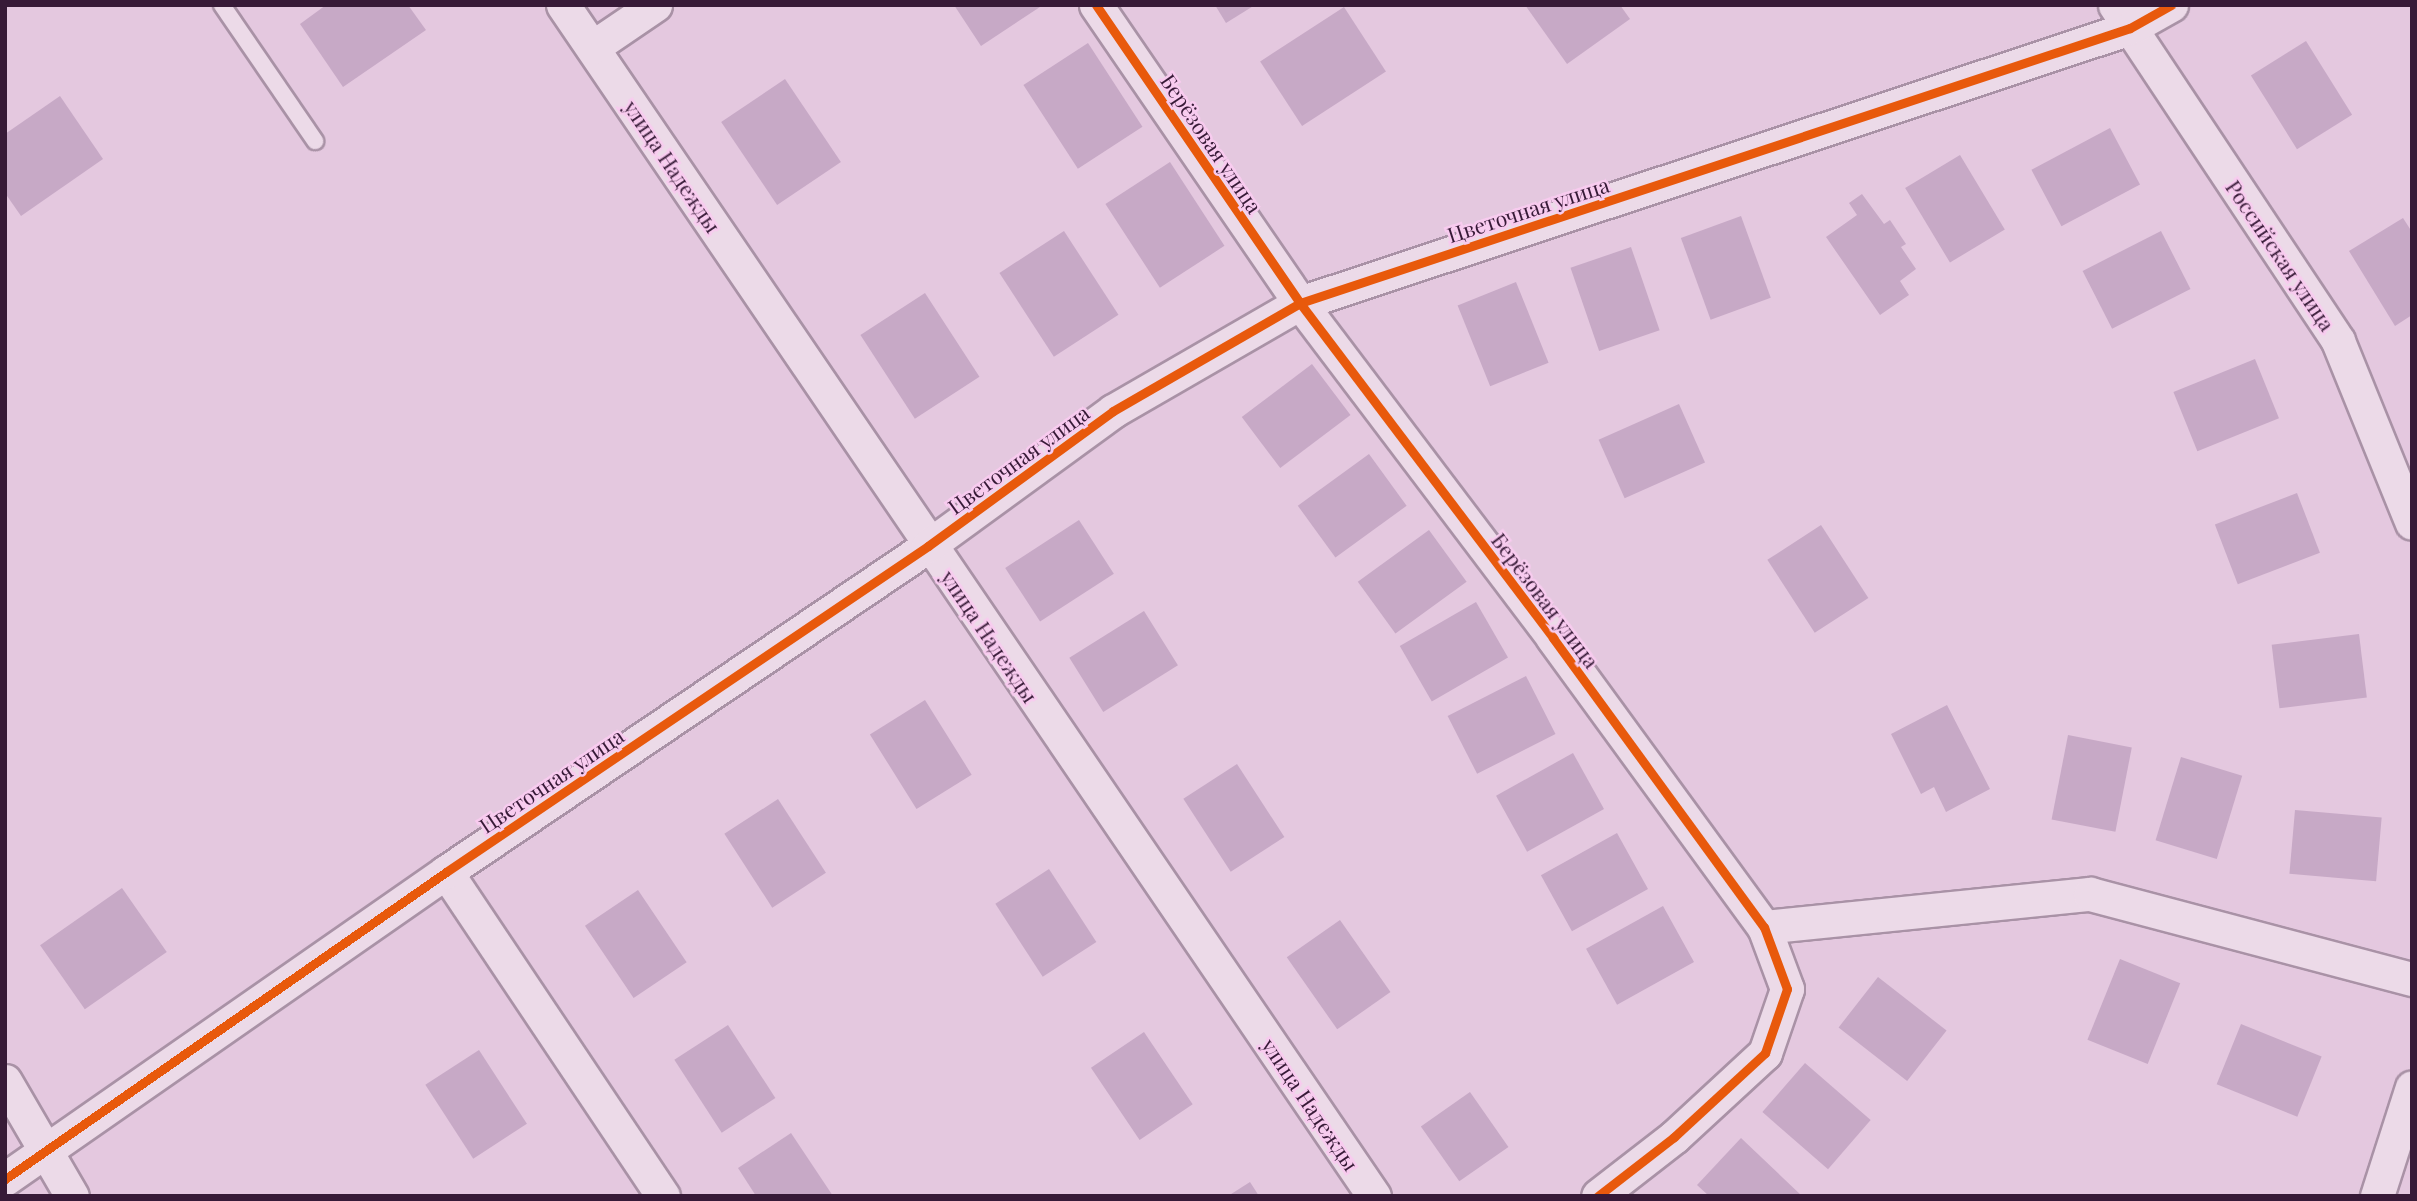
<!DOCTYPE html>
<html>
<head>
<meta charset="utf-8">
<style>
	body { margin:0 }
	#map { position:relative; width:2417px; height:1201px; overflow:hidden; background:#e4c8df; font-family:"Playfair Display",serif }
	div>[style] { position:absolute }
	.building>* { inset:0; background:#c7a9c6; transform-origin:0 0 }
	.roads { filter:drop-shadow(2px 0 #a992a6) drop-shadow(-2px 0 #a992a6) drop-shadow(0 2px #a992a6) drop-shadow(0 -2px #a992a6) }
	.service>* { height:16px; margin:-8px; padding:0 8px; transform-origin:8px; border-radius:8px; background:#ecdae8 }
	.minor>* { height:33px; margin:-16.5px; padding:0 16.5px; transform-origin:16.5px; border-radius:16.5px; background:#ecdae8 }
	.cycleway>* { height:9px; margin:-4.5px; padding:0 4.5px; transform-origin:4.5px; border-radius:4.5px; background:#e8590c }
	span { translate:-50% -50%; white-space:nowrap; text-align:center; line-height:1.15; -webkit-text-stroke:5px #f8cbef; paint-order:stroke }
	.street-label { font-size:21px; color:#371a37 }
	.frame { position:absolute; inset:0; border:7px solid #371a37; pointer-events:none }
</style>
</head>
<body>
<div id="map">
	<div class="building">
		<div style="clip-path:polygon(326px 5px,408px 5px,426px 30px,343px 87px,300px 24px)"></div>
		<div style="clip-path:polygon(954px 5px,1043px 5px,981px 46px)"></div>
		<div style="clip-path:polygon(1215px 5px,1255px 5px,1226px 23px)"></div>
		<div style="clip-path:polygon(1525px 5px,1620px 5px,1630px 19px,1567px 64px)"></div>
		<div style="left:1344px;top:7px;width:77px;height:100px;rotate:57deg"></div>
		<div style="left:2306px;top:41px;width:87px;height:65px;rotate:58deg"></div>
		<div style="left:1088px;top:43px;width:100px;height:77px;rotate:57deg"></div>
		<div style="left:785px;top:79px;width:100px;height:77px;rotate:56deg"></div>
		<div style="clip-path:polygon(60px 96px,103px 159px,21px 216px,5px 193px,5px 134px)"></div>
		<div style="left:2110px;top:128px;width:64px;height:89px;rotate:62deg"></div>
		<div style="left:1960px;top:155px;width:87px;height:64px;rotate:59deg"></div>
		<div style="left:1170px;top:162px;width:100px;height:77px;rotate:57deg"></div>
		<div style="clip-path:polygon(1862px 194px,1884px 224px,1890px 220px,1906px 244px,1901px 247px,1916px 269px,1900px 281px,1909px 295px,1880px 315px,1826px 237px,1857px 215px,1849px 203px)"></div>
		<div style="left:1741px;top:216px;width:87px;height:64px;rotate:70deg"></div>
		<div style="clip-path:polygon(2403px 218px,2412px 232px,2412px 315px,2395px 326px,2349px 251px)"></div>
		<div style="left:1064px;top:231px;width:100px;height:77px;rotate:57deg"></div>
		<div style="left:2161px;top:231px;width:65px;height:88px;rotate:63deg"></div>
		<div style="left:1631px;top:247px;width:88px;height:64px;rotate:71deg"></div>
		<div style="left:1516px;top:282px;width:87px;height:63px;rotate:68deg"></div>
		<div style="left:925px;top:293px;width:100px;height:77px;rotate:57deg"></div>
		<div style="left:2255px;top:359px;width:64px;height:88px;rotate:68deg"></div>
		<div style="left:1312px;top:364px;width:64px;height:88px;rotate:53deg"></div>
		<div style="left:1679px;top:404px;width:64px;height:88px;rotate:66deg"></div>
		<div style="left:1369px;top:454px;width:64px;height:88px;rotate:54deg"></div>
		<div style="left:2297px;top:493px;width:64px;height:88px;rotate:69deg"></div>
		<div style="left:1079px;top:520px;width:64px;height:88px;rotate:57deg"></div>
		<div style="left:1821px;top:525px;width:87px;height:64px;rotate:57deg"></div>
		<div style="left:1429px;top:530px;width:64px;height:88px;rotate:54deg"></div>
		<div style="left:1476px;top:602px;width:64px;height:88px;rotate:60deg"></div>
		<div style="left:1144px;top:611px;width:64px;height:88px;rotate:58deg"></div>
		<div style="left:2359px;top:634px;width:64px;height:88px;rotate:83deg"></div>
		<div style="left:1526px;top:676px;width:65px;height:88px;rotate:63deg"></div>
		<div style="left:925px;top:700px;width:88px;height:65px;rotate:58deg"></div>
		<div style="clip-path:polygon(1947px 705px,1990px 789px,1946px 812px,1934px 787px,1921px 794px,1891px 734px)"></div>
		<div style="left:2068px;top:735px;width:65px;height:86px;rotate:11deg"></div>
		<div style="left:1573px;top:753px;width:64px;height:88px;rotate:61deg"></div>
		<div style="left:2181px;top:757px;width:64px;height:87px;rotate:17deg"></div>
		<div style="left:1237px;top:764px;width:87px;height:64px;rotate:57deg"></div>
		<div style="left:778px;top:799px;width:88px;height:64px;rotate:57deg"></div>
		<div style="left:2295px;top:810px;width:87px;height:64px;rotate:5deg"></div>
		<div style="left:1617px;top:833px;width:64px;height:87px;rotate:61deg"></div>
		<div style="left:1049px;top:869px;width:87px;height:64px;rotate:57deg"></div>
		<div style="left:122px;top:888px;width:78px;height:100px;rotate:55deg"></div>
		<div style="left:638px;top:890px;width:87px;height:64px;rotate:56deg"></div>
		<div style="left:1663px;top:906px;width:64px;height:88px;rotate:61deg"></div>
		<div style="left:1340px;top:920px;width:88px;height:65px;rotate:55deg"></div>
		<div style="left:2120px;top:959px;width:65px;height:87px;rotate:22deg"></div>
		<div style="left:1878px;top:977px;width:87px;height:64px;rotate:38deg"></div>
		<div style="left:2241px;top:1024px;width:87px;height:65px;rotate:22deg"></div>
		<div style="left:728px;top:1025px;width:87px;height:64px;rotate:57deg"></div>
		<div style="left:1144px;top:1032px;width:87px;height:64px;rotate:56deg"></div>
		<div style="left:479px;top:1050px;width:88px;height:64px;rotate:57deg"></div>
		<div style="left:1805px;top:1063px;width:87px;height:65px;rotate:41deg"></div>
		<div style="left:1470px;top:1092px;width:67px;height:60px;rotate:55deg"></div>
		<div style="clip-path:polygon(791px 1133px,833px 1196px,756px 1196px,738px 1168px)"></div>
		<div style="clip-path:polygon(1741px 1138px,1802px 1196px,1709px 1196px,1697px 1185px)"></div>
		<div style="clip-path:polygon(1250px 1182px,1259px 1196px,1228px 1196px)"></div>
	</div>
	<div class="roads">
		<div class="service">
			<div style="left:222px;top:5px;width:165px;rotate:55.6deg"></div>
		</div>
		<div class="minor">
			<div style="left:563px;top:5px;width:1441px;rotate:55.75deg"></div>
			<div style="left:1096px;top:5px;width:361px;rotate:55.6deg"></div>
			<div style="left:1300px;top:303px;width:420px;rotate:52.9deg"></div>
			<div style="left:1553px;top:638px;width:358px;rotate:53.9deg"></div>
			<div style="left:1764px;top:927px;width:66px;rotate:69.6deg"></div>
			<div style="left:1787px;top:989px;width:68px;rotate:109deg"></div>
			<div style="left:1765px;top:1053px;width:124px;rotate:137.3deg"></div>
			<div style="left:1674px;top:1137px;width:96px;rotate:142.2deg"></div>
			<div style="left:2115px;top:5px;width:403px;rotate:56.4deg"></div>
			<div style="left:2338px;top:341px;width:196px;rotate:67.9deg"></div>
			<div style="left:593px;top:47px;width:75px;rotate:-34.1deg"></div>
			<div style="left:446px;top:872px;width:390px;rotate:56.2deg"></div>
			<div style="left:1764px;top:927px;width:328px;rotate:-5.8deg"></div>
			<div style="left:2090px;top:894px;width:333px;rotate:14.8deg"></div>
			<div style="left:5px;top:1081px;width:133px;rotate:59.8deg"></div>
			<div style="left:5px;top:1179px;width:537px;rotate:-34.84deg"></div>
			<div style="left:446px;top:872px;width:582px;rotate:-34.07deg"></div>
			<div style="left:928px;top:546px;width:229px;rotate:-36.1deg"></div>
			<div style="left:1113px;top:411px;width:216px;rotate:-30deg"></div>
			<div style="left:1300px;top:303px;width:874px;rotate:-18.33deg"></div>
			<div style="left:2130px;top:28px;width:47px;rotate:-29.3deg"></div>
			<div style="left:2377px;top:1196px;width:114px;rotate:-72.2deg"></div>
		</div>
	</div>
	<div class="cycleway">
		<div style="left:1096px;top:5px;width:361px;rotate:55.6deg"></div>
		<div style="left:1300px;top:303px;width:420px;rotate:52.9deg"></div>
		<div style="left:1553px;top:638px;width:358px;rotate:53.9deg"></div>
		<div style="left:1764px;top:927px;width:66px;rotate:69.6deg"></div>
		<div style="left:1787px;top:989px;width:68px;rotate:109deg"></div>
		<div style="left:1765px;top:1053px;width:124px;rotate:137.3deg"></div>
		<div style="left:1674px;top:1137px;width:96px;rotate:142.2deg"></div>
		<div style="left:5px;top:1179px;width:537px;rotate:-34.84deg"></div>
		<div style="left:446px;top:872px;width:582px;rotate:-34.07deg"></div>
		<div style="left:928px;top:546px;width:229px;rotate:-36.1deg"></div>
		<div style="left:1113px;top:411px;width:216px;rotate:-30deg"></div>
		<div style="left:1300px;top:303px;width:874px;rotate:-18.33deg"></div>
		<div style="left:2130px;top:28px;width:47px;rotate:-29.3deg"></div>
	</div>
	<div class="street-label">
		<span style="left:1212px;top:143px;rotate:56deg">Берёзовая улица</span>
		<span style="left:673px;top:166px;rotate:56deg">улица Надежды</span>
		<span style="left:1528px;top:209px;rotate:-18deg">Цветочная улица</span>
		<span style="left:2281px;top:255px;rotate:56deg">Российская улица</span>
		<span style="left:1018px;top:459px;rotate:-36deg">Цветочная улица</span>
		<span style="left:1546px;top:600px;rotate:53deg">Берёзовая улица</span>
		<span style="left:990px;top:636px;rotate:56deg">улица Надежды</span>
		<span style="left:551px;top:780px;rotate:-34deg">Цветочная улица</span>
		<span style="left:1311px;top:1104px;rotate:56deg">улица Надежды</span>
	</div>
	<div class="frame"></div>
</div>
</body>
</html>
